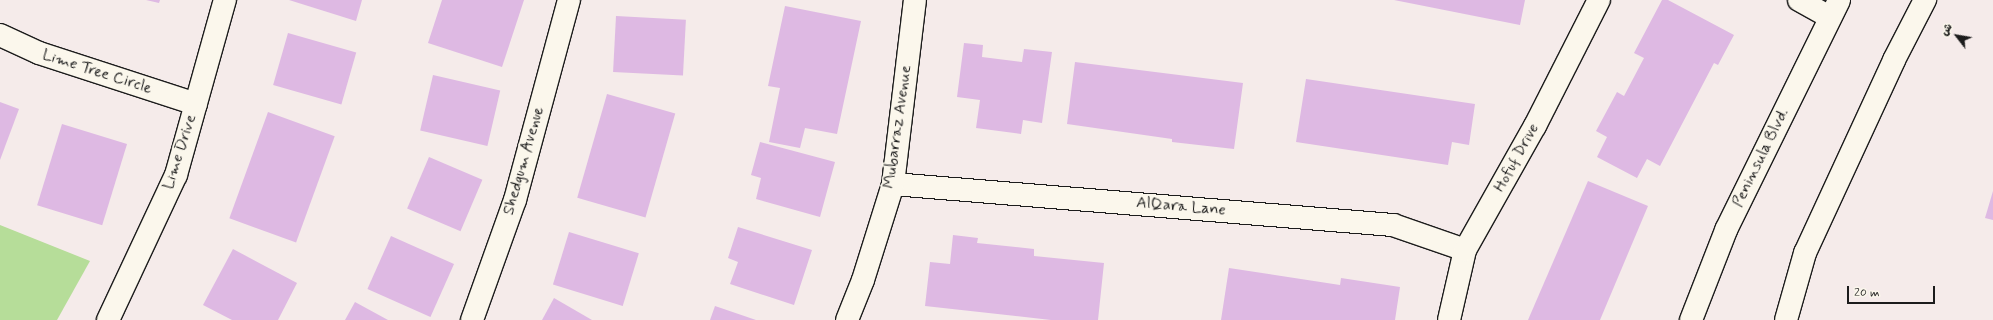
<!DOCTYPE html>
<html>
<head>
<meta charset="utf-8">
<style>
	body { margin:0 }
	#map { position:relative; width:1993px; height:320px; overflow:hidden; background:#f5ebea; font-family:Mynerve,"Playpen Sans Arabic",sans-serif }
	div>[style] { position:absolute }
	.green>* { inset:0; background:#b6dd99 }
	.building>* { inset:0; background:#deb9e3; transform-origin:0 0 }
	.roads { filter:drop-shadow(1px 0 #1c1c1c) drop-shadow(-1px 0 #1c1c1c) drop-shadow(0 1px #1c1c1c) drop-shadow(0 -1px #1c1c1c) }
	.minor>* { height:22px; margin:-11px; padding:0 11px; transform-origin:11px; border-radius:11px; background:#fbf7ec }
	.secondary>* { height:22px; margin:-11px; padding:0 11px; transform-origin:11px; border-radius:11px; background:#fbf7ec }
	span { translate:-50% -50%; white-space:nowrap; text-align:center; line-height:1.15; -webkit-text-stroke:3.5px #fbf7ec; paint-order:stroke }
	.street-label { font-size:16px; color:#1c1c1c }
	.north { position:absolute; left:1937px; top:16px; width:40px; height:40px; -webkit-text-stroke:3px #fbf7ec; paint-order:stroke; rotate:301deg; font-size:11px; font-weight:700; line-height:16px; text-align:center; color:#1c1c1c }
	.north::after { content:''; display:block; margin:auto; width:14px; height:18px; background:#1c1c1c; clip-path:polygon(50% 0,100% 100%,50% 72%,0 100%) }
	.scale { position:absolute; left:1847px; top:286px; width:88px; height:18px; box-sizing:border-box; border:2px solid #1c1c1c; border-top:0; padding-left:5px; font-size:12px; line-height:14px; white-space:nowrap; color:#1c1c1c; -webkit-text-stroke:3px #fbf7ec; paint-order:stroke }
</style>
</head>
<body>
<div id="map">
	<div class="green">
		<div style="clip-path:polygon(0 225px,90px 261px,57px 320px,0 320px)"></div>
	</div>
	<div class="building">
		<div style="clip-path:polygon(146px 0,160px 0,159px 3px)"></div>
		<div style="clip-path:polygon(289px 0,362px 0,356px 21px)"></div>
		<div style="clip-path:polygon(442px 0,524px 0,502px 67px,428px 43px)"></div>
		<div style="clip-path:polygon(1394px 0,1525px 0,1520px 25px)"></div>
		<div style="clip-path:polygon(1662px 0,1668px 0,1734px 35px,1718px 65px,1714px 63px,1660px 166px,1647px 159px,1637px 178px,1597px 157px,1607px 137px,1596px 131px,1617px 92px,1624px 96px,1644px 58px,1634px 53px)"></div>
		<div style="clip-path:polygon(785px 6px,861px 21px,837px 134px,805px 128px,800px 148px,769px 142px,780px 88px,768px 86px)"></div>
		<div style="left:616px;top:16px;width:70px;height:56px;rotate:3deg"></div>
		<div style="left:288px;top:33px;width:71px;height:54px;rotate:16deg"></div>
		<div style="clip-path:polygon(964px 43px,983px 45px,982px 57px,1022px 62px,1024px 49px,1052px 52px,1042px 123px,1023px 120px,1021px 134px,976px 128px,980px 100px,957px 97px)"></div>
		<div style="clip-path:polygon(1075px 62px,1243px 83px,1234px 149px,1172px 142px,1172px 139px,1067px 124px)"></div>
		<div style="left:433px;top:75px;width:69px;height:57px;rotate:13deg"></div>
		<div style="clip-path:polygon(1306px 79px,1475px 104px,1469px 145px,1452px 142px,1448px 165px,1296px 142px)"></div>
		<div style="left:607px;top:94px;width:71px;height:108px;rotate:16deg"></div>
		<div style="clip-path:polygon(0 102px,19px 109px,0 160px)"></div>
		<div style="left:268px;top:112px;width:71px;height:113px;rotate:20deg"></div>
		<div style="left:62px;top:124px;width:68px;height:85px;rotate:17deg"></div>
		<div style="clip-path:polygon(760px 142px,835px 162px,820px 217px,756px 199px,761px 178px,751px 175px)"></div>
		<div style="left:429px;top:157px;width:58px;height:56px;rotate:23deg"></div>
		<div style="clip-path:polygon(1588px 181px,1648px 206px,1600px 320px,1528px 320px)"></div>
		<div style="clip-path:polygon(1993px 191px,1993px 220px,1985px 218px)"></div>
		<div style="clip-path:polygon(738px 227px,812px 250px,794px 305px,730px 284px,738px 262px,728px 258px)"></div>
		<div style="left:569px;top:232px;width:73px;height:55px;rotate:17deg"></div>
		<div style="clip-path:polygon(953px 235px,978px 238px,977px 243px,1034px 249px,1034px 256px,1104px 263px,1098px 320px,1051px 320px,925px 306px,930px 262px,950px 264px)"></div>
		<div style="left:391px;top:236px;width:69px;height:58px;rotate:24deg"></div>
		<div style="clip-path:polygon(233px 249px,297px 283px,278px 320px,232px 320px,203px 305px)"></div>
		<div style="clip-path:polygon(1229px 268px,1340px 285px,1341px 278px,1400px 287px,1395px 320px,1221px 320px)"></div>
		<div style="clip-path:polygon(554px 298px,592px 320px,542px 320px)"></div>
		<div style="clip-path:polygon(355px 302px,388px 320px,345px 320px)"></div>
		<div style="clip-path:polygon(715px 306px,756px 320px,710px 320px)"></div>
	</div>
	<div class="roads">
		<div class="minor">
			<div style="left:1799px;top:0;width:35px;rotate:29deg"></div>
			<div style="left:0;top:35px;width:43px;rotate:24.8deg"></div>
			<div style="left:39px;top:53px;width:165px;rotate:18deg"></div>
			<div style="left:893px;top:184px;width:502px;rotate:4.69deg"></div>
			<div style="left:1393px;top:225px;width:76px;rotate:19.1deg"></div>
			<div style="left:108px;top:320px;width:160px;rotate:-64.9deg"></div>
			<div style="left:176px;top:175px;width:182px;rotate:-74.4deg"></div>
			<div style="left:472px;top:320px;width:127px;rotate:-70.3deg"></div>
			<div style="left:515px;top:200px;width:207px;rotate:-74.9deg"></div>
			<div style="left:847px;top:320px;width:43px;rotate:-68.2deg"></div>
			<div style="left:863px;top:280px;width:101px;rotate:-72.6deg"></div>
			<div style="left:893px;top:184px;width:185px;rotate:-83.2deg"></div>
			<div style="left:1449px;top:320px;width:72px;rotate:-77.1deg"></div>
			<div style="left:1465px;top:250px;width:142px;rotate:-60.6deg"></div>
			<div style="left:1535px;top:126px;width:141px;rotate:-63.1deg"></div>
		</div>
		<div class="secondary">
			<div style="left:1691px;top:320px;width:97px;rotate:-68.7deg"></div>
			<div style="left:1726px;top:230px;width:256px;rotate:-63.8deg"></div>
			<div style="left:1786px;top:320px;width:70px;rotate:-74.2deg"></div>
			<div style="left:1805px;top:253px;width:213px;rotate:-65.2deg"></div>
			<div style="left:1894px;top:60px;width:68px;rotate:-62.7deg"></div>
		</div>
	</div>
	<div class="street-label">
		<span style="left:97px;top:72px;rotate:18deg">Lime Tree Circle</span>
		<span style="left:898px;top:127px;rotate:-82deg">Mubarraz Avenue</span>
		<span style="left:180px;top:152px;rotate:-72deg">Lime Drive</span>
		<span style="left:1517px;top:158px;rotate:-61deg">Hofuf Drive</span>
		<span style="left:1761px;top:158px;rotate:-64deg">Peninsula Blvd.</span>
		<span style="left:524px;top:161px;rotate:-74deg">Shedgum Avenue</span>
		<span style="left:1181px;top:207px;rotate:5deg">AlQara Lane</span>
	</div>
	<div class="north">ش</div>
	<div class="scale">20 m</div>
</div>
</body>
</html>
